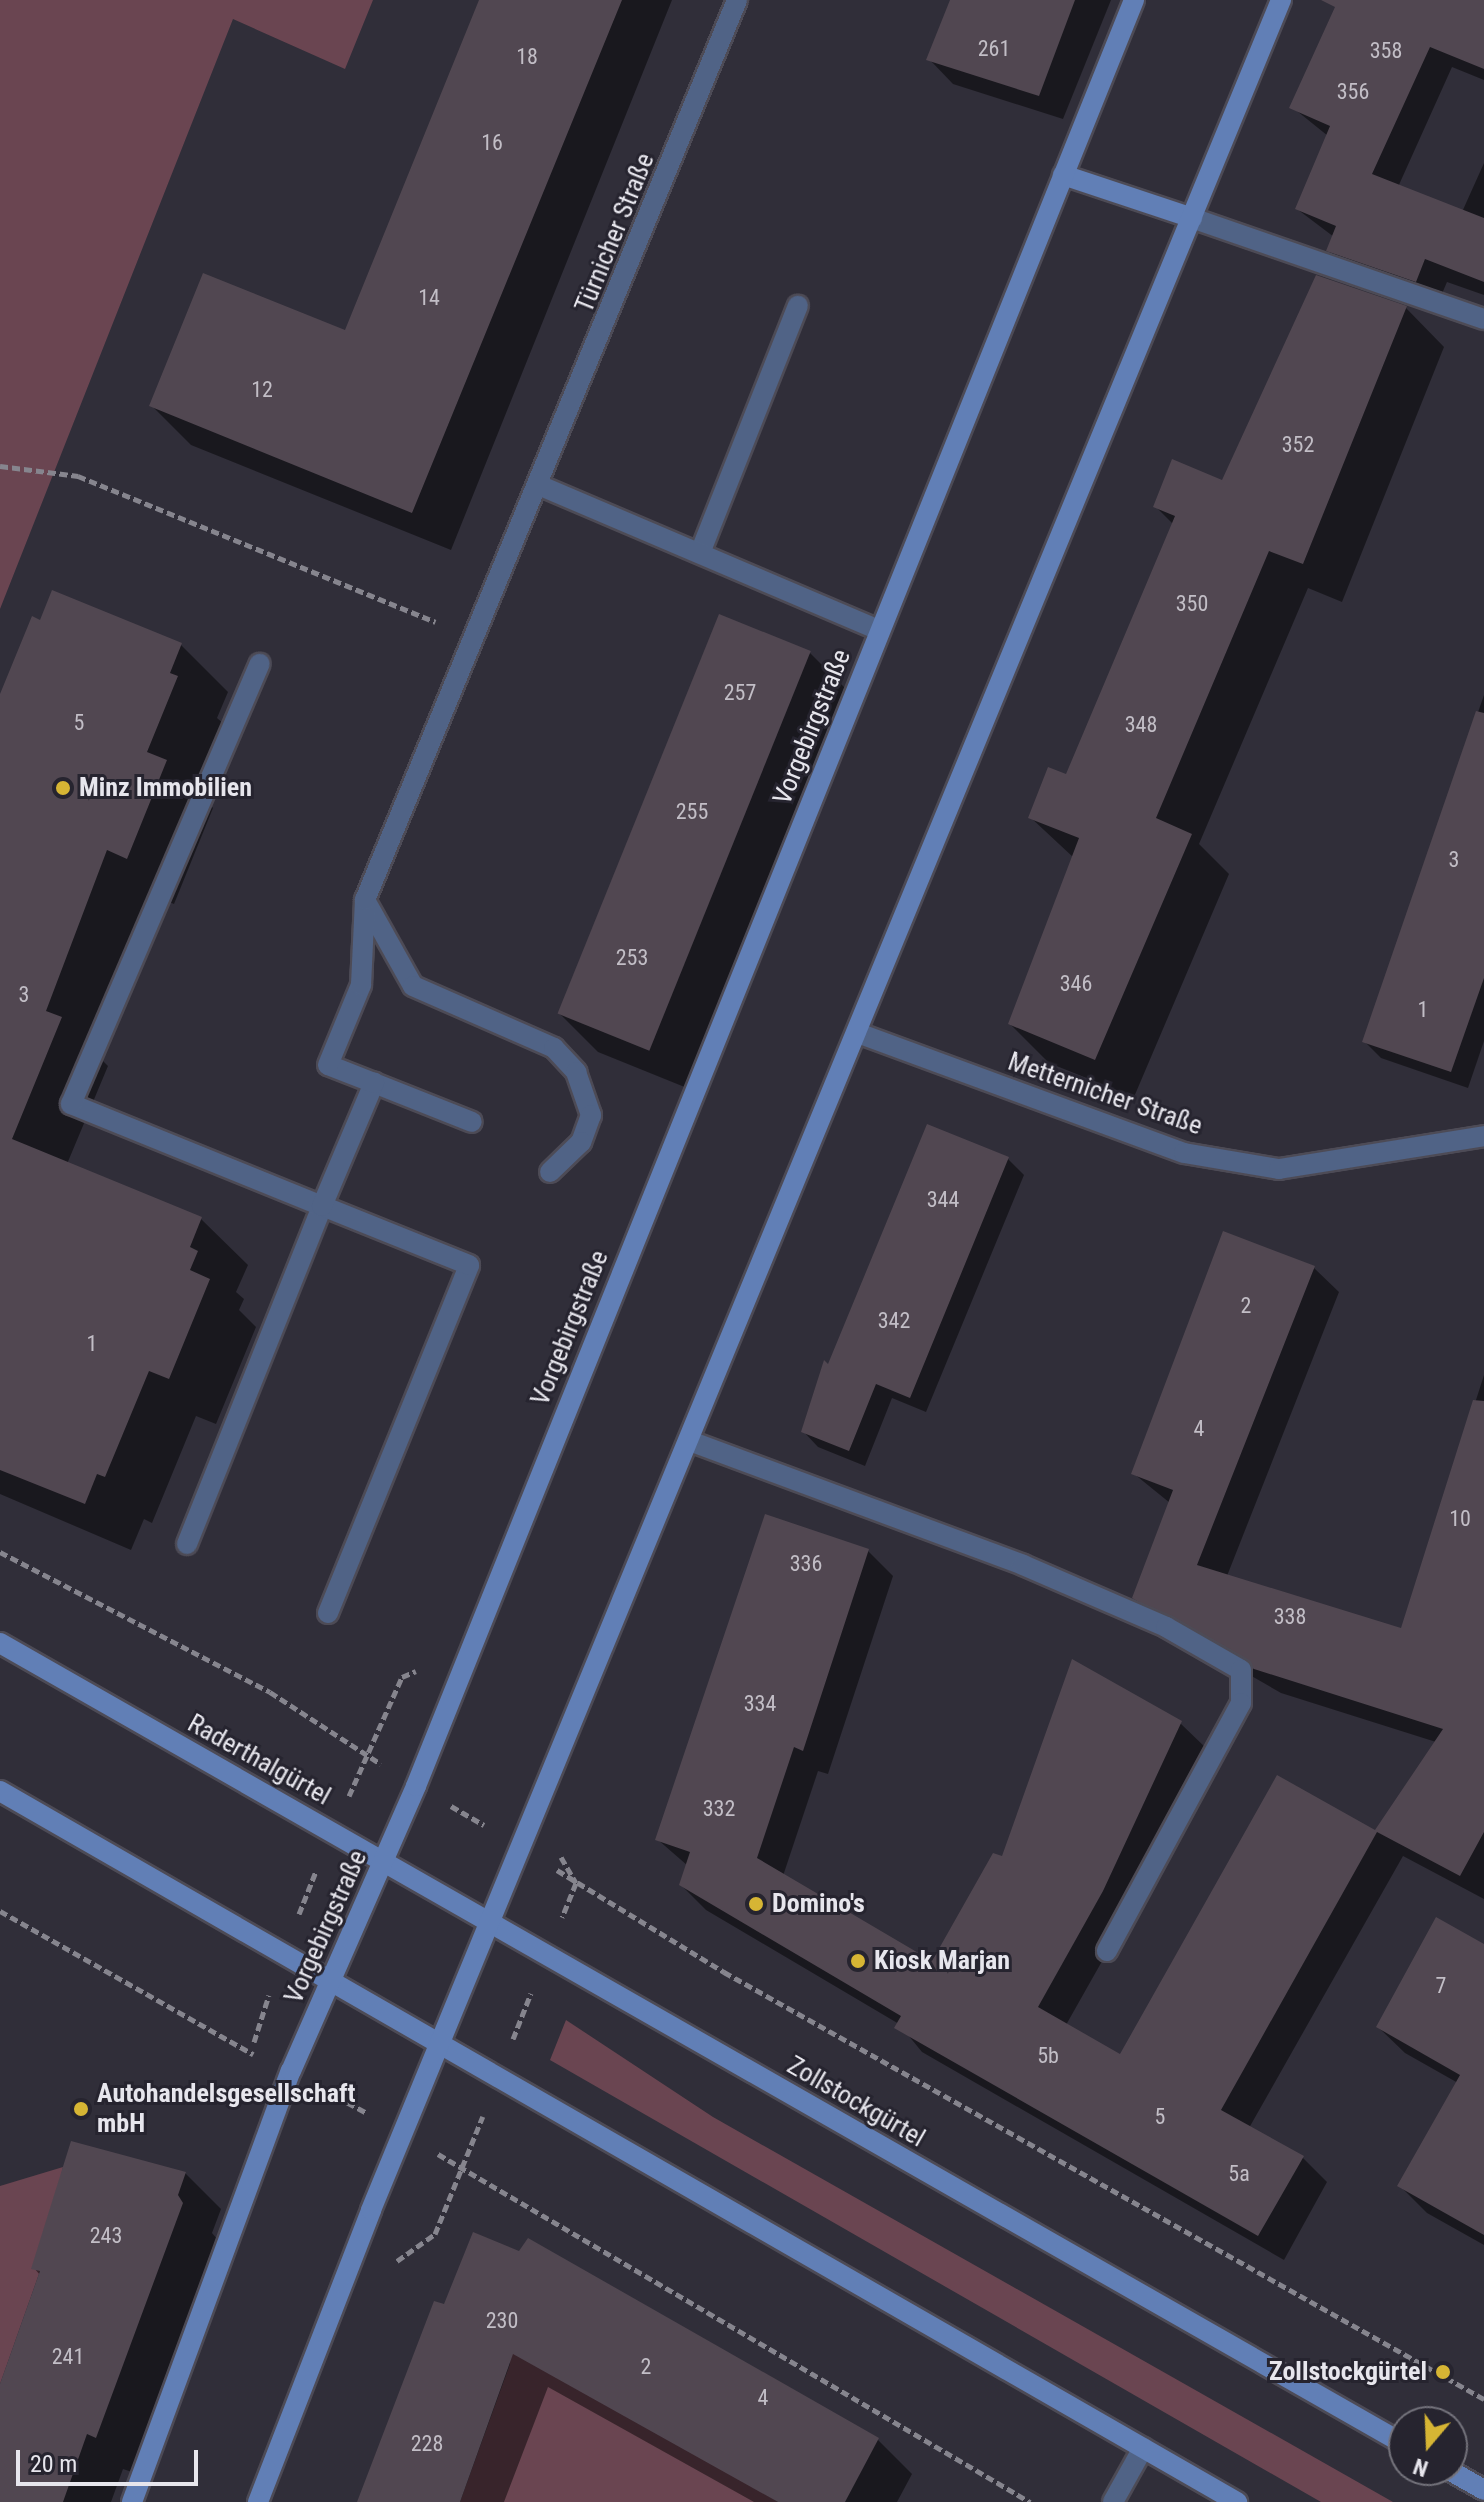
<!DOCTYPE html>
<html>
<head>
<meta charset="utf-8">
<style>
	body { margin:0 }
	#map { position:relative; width:1484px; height:2502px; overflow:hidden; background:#302e39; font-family:"Roboto Condensed",sans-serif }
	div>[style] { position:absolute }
	.green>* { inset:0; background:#6a4551 }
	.shadow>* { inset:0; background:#0007 }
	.building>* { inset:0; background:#514751; transform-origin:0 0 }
	.path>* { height:5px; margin-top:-2.5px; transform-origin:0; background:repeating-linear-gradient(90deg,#86858e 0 8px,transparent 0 12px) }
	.roads { filter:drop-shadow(2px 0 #4d4b56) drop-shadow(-2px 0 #4d4b56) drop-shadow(0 2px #4d4b56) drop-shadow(0 -2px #4d4b56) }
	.lane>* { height:20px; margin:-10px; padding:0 10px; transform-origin:10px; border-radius:10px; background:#506386 }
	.street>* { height:20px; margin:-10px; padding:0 10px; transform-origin:10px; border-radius:10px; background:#506386 }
	.secondary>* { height:20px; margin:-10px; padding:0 10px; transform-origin:10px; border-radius:10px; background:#617fb6 }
	.dots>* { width:22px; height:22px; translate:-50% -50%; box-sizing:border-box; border:4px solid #26242f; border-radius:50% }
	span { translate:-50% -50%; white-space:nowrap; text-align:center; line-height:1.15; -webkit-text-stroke:6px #26242f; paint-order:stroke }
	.number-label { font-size:22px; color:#c2bec6 }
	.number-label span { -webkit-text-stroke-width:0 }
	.street-label { font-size:26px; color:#e7e6ed }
	.poi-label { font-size:26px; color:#e7e6ed; font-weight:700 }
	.left { translate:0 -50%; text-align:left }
	.right { translate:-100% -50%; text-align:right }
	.north { position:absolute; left:1388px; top:2406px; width:80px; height:80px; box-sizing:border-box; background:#26242f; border:2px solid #73727b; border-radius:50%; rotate:199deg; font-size:22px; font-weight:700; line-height:32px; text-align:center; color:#e7e6ed }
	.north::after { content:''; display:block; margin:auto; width:28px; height:36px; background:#d6b534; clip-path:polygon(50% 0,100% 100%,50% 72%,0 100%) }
	.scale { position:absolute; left:16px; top:2450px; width:182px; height:36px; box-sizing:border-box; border:4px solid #e7e6ed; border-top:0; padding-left:10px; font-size:24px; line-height:28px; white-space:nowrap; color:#e7e6ed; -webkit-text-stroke:6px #26242f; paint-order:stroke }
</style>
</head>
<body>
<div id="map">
	<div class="green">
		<div style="clip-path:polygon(0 0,373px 0,345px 69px,233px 19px,0 609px)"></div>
		<div style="clip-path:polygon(566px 2020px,713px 2117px,1393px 2502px,1321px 2502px,550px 2060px)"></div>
		<div style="clip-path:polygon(63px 2167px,40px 2271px,0 2384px,0 2186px)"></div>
		<div style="clip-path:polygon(508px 2338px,778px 2502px,460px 2502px,510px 2364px)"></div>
	</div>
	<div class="shadow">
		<div style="clip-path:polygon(481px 0,672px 0,451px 550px,191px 445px,152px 406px,346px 333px)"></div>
		<div style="clip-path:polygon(953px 0,1111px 0,1063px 119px,953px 84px,929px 59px)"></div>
		<div style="clip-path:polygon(1341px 0,1484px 0,1484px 80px,1452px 67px,1398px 187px,1462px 212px,1484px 163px,1484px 295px,1447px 282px,1438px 303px,1350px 272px,1328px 250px,1334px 237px,1297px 209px,1328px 136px,1292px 107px)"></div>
		<div style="clip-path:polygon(1406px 308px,1444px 347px,1342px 602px,1308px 588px,1199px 844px,1229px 874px,1134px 1097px,1049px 1063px,1010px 1024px,1074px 858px,1030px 817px,1067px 777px,1173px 524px,1156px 507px,1223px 483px)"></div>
		<div style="clip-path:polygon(41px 622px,181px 645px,228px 692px,217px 718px,224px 724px,197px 792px,213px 808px,174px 904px,154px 896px,95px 1053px,108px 1066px,67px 1164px,201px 1219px,248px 1265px,236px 1292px,244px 1299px,239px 1310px,256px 1327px,216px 1424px,196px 1416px,152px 1523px,144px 1519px,131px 1550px,0 1494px,0 699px)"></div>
		<div style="clip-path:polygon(810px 653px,849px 692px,687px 1088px,598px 1052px,559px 1013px)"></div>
		<div style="clip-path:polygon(1484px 695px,1484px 1041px,1468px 1088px,1381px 1058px,1364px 1041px)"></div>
		<div style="clip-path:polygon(1008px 1159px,1024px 1175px,926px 1412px,892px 1398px,865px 1466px,818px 1447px,803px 1431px,829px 1367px)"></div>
		<div style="clip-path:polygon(1314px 1268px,1339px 1292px,1227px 1576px,1402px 1631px,1484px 1375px,1484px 1899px,1403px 1856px,1249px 2128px,1302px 2157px,1327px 2182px,1284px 2260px,922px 2052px,899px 2024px,706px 1910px,681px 1885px,688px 1866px,657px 1839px,868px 1551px,893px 1576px,828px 1774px,818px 1771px,783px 1876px,933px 1963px,1004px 1858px,1180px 1723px,1206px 1748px,1127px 1917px,1066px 2025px,1121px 2057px,1375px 1833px,1436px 1742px,1281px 1693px,1159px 1623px,1134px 1598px,1170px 1503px,1133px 1473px)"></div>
		<div style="clip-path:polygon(1484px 1947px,1484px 2245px,1427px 2213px,1400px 2186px,1458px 2083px,1405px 2053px,1378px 2027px)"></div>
		<div style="clip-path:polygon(185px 2173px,221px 2209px,212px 2233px,218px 2240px,132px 2472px,123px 2469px,111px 2502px,0 2502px,0 2390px,40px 2275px,34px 2268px)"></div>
		<div style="clip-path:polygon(435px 2303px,878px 2440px,912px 2474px,897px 2502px,754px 2502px,548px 2387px,504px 2502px,360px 2502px)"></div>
	</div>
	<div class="building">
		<div style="clip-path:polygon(479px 0,622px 0,412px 513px,149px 406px,203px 273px,345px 330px)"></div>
		<div style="clip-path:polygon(950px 0,1075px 0,1039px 96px,926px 60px)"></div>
		<div style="clip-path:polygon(1321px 0,1484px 0,1484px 69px,1430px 47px,1372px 174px,1484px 218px,1484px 282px,1425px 259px,1416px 282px,1326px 251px,1336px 226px,1295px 209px,1330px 126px,1289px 108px,1335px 7px)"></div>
		<div style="clip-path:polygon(1316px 275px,1407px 306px,1303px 564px,1269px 551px,1156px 818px,1192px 834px,1095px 1060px,1008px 1024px,1079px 838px,1028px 818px,1048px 767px,1066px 774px,1175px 516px,1153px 507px,1172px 459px,1222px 480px)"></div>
		<div style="clip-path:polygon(52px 590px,182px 643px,170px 673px,178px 676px,147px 752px,167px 760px,127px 859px,107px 850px,46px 1011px,62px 1017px,12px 1139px,202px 1217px,190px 1247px,198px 1251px,190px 1270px,210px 1279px,169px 1379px,149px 1371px,105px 1477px,97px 1474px,85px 1504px,0 1470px,0 694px,32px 616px,40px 620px)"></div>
		<div style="left:719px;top:614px;width:99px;height:431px;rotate:22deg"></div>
		<div style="clip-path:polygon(1476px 711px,1484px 713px,1484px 978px,1451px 1072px,1362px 1042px)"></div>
		<div style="clip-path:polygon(927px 1124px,1009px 1157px,910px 1398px,876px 1384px,849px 1451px,801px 1432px,824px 1360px,828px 1364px)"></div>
		<div style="clip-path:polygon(1223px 1231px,1315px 1266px,1197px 1565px,1401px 1628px,1473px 1400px,1484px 1401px,1484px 1832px,1460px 1876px,1377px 1832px,1221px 2110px,1304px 2156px,1258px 2236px,894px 2028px,901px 2016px,679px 1885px,690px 1852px,655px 1840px,765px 1514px,869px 1549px,803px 1751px,794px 1747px,757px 1858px,932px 1961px,993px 1853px,1002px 1856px,1072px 1659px,1182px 1721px,1103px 1891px,1038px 2007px,1120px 2054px,1277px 1775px,1375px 1830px,1443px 1729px,1254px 1669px,1132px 1598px,1173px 1490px,1131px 1474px)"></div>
		<div style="clip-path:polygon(1436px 1917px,1484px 1944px,1484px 2235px,1397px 2186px,1460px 2075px,1376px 2027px)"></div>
		<div style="clip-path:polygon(71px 2141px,186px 2172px,178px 2195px,183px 2203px,96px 2438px,87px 2434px,63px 2502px,0 2502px,0 2384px,40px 2271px,31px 2269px)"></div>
		<div style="clip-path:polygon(473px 2232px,519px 2251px,528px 2238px,879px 2438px,845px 2502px,778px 2502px,513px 2354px,460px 2502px,357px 2502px,434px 2301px,444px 2304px)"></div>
	</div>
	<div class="path">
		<div style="left:0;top:466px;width:79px;rotate:7.3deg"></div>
		<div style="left:78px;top:476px;width:386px;rotate:22.2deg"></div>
		<div style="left:0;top:1552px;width:304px;rotate:27.4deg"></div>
		<div style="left:270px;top:1692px;width:132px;rotate:33deg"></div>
		<div style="left:349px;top:1796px;width:130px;rotate:-66deg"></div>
		<div style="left:402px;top:1677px;width:15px;rotate:-23deg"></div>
		<div style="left:451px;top:1806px;width:38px;rotate:30deg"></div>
		<div style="left:561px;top:1857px;width:30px;rotate:60deg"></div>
		<div style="left:576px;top:1883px;width:37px;rotate:112deg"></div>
		<div style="left:557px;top:1870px;width:196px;rotate:31.4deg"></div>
		<div style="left:724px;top:1972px;width:872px;rotate:29.33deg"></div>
		<div style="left:0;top:1911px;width:291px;rotate:29.5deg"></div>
		<div style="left:299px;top:1914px;width:46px;rotate:-68.4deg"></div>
		<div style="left:513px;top:2039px;width:49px;rotate:-68.6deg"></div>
		<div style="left:254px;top:2042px;width:49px;rotate:-72.3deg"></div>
		<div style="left:326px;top:2091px;width:47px;rotate:28.2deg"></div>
		<div style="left:438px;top:2154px;width:687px;rotate:30.45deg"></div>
		<div style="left:397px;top:2261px;width:47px;rotate:-35.4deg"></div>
		<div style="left:435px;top:2234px;width:127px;rotate:-67.9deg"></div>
	</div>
	<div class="roads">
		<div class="lane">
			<div style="left:1192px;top:218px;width:309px;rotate:19.1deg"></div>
			<div style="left:700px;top:553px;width:266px;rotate:-68.4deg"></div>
			<div style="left:365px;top:900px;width:98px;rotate:60.8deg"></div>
			<div style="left:413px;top:986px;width:154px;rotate:23.7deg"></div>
			<div style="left:554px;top:1048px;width:33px;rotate:47deg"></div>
			<div style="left:576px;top:1072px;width:46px;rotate:70.8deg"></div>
			<div style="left:591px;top:1115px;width:29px;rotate:110deg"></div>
			<div style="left:581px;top:1142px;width:43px;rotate:135.9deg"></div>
			<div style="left:374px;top:1083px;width:105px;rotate:21.7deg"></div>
			<div style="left:690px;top:1441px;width:355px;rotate:20.4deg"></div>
			<div style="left:1023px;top:1565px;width:156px;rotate:23.4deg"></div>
			<div style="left:1166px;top:1627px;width:86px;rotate:29.8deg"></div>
			<div style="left:1241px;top:1670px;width:33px;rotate:90deg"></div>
			<div style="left:1241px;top:1703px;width:282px;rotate:118.4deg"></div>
			<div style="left:187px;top:1544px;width:364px;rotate:-68.2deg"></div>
			<div style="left:322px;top:1206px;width:271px;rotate:-157.9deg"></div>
			<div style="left:71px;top:1104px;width:479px;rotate:-66.8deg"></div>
			<div style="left:328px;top:1613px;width:375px;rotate:-67.9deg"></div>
			<div style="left:469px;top:1265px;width:158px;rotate:-158.1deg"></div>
			<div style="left:322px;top:1206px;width:134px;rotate:-67.1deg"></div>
			<div style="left:374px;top:1083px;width:49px;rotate:-158.6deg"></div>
			<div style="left:328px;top:1065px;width:87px;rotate:-67.6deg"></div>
			<div style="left:361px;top:985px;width:85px;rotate:-87.3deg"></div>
		</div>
		<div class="street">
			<div style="left:541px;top:486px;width:367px;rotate:23.1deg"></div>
			<div style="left:365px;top:900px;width:974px;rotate:-67.54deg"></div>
			<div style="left:858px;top:1033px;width:347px;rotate:20.2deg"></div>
			<div style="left:1184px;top:1153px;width:96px;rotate:9.6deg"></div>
			<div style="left:1279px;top:1169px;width:208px;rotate:-9.1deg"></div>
			<div style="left:1113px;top:2502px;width:62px;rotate:-60.9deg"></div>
		</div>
		<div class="secondary">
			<div style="left:1063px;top:175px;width:136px;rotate:18.4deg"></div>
			<div style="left:0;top:1643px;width:1616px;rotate:29.71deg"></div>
			<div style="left:0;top:1791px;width:1427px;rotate:29.89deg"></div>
			<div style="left:1449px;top:2470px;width:40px;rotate:29.7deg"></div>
			<div style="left:132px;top:2502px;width:459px;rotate:-69.8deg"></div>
			<div style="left:291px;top:2071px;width:311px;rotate:-66.3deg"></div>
			<div style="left:416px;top:1786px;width:1925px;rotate:-68.1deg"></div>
			<div style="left:258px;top:2502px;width:313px;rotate:-68.8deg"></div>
			<div style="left:371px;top:2210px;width:2390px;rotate:-67.62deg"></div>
		</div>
	</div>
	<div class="dots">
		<div style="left:63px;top:788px;background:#d6b534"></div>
		<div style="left:756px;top:1904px;background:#d6b534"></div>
		<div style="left:858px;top:1961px;background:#d6b534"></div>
		<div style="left:81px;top:2109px;background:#d6b534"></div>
		<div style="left:1443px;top:2372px;background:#d6b534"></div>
	</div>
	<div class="number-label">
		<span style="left:994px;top:49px">261</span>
		<span style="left:1386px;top:51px">358</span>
		<span style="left:527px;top:57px">18</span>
		<span style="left:1353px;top:92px">356</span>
		<span style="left:492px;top:143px">16</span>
		<span style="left:429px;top:298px">14</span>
		<span style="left:262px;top:390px">12</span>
		<span style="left:1298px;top:445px">352</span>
		<span style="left:1192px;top:604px">350</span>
		<span style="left:740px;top:693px">257</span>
		<span style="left:79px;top:723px">5</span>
		<span style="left:1141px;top:725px">348</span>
		<span style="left:692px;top:812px">255</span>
		<span style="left:1454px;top:860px">3</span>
		<span style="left:632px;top:958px">253</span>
		<span style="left:1076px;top:984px">346</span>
		<span style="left:24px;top:995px">3</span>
		<span style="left:1423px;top:1010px">1</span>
		<span style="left:943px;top:1200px">344</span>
		<span style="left:1246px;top:1306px">2</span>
		<span style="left:894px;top:1321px">342</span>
		<span style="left:92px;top:1344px">1</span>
		<span style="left:1199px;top:1429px">4</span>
		<span style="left:1460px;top:1519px">10</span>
		<span style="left:806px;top:1564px">336</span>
		<span style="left:1290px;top:1617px">338</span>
		<span style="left:760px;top:1704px">334</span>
		<span style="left:719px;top:1809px">332</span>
		<span style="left:1441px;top:1986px">7</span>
		<span style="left:1048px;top:2056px">5b</span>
		<span style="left:1160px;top:2117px">5</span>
		<span style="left:1239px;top:2174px">5a</span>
		<span style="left:106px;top:2236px">243</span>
		<span style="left:502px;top:2321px">230</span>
		<span style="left:68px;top:2357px">241</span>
		<span style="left:646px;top:2367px">2</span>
		<span style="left:763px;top:2398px">4</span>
		<span style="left:427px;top:2444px">228</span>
	</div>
	<div class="street-label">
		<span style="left:615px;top:233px;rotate:-68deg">Türnicher Straße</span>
		<span style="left:812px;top:727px;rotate:-68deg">Vorgebirgstraße</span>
		<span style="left:1105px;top:1094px;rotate:19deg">Metternicher Straße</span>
		<span style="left:570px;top:1328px;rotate:-68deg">Vorgebirgstraße</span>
		<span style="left:259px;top:1760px;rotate:29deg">Raderthalgürtel</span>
		<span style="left:326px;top:1927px;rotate:-66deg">Vorgebirgstraße</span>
		<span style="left:856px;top:2102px;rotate:30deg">Zollstockgürtel</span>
	</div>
	<div class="poi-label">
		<span class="left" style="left:79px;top:788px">Minz Immobilien</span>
		<span class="left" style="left:772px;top:1904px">Domino's</span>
		<span class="left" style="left:874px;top:1961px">Kiosk Marjan</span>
		<span class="left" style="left:97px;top:2109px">Autohandelsgesellschaft<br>mbH</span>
		<span class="right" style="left:1427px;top:2372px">Zollstockgürtel</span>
	</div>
	<div class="north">N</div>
	<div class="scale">20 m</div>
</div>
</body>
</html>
